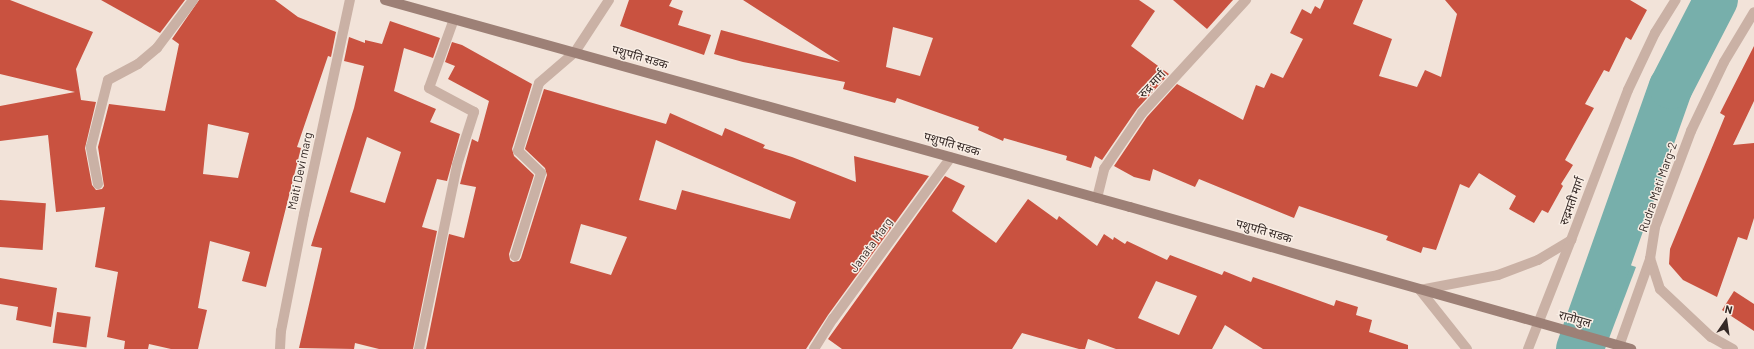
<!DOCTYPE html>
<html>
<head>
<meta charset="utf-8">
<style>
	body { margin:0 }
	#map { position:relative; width:1754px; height:349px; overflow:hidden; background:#f2e3d9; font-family:Barlow,"Noto Sans Devanagari",sans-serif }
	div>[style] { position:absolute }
	.water>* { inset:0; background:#77afab }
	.river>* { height:44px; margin:-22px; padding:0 22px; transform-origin:22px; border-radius:22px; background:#77afab }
	.building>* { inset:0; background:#c95240; transform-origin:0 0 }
	.minor>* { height:10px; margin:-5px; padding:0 5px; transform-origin:5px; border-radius:5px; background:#cab1a5 }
	.tertiary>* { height:10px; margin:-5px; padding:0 5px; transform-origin:5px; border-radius:5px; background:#cab1a5 }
	.secondary>* { height:10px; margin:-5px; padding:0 5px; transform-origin:5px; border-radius:5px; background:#9d8076 }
	.secondary-bridge>* { height:10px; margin:-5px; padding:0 5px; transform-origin:5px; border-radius:5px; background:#9d8076 }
	span { translate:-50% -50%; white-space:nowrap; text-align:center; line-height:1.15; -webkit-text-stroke:3px #f9eee5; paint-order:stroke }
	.street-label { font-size:12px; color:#352926 }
	.north { position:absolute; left:1706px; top:301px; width:40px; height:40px; -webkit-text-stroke:3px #f9eee5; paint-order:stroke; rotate:13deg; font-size:11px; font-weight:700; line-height:16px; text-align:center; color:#352926 }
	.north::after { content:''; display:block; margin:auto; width:14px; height:18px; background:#352926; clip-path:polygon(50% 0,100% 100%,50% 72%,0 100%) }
</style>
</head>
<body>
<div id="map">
	<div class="water">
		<div style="clip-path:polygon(1594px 253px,1636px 267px,1605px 349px,1558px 349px)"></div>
	</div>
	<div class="river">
		<div style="left:1578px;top:349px;width:278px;rotate:-70.5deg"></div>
		<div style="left:1671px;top:87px;width:98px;rotate:-62.7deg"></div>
	</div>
	<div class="building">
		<div style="clip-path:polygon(evenodd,0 0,10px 0,93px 32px,76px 69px,81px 100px,96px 102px,85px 148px,92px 185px,96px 190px,102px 189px,104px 186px,98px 147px,109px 104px,165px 111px,179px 44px,172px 39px,199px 0,275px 0,298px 17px,336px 32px,331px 57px,328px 56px,297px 147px,301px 148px,266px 287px,242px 281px,250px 252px,210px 241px,198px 308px,207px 310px,198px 349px,171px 349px,149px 344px,148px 349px,124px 349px,125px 341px,107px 337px,118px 272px,95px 267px,105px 207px,56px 212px,48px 135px,0 141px,0 106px,75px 92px,0 74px,0 0,208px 124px,249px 133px,238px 178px,203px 174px,208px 124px)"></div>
		<div style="clip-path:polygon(101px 0,185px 0,160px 33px)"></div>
		<div style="clip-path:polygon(629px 0,672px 0,669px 6px,683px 11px,678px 25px,711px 35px,704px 55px,620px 26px)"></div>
		<div style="clip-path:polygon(evenodd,743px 0,1139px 0,1155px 11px,1131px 46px,1169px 74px,1137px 109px,1102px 160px,1095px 156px,1091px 168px,1066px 160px,1067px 156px,1004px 138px,1003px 141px,978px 130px,979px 127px,897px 98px,895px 103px,843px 89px,845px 82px,743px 62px,714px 54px,721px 30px,840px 62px,743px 0,893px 27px,933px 38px,920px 76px,886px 67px,893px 27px)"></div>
		<div style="clip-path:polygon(1173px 0,1233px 0,1207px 29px)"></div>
		<div style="clip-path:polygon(1324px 0,1363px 0,1353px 24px,1392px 39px,1379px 76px,1417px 87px,1425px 70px,1441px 77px,1457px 14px,1445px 0,1630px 0,1647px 10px,1631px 40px,1626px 37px,1609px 72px,1604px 70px,1585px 104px,1594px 108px,1565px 160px,1573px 165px,1561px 184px,1563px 186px,1548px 213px,1542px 210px,1534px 223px,1509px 209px,1516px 196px,1479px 173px,1469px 188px,1460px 184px,1436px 250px,1423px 247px,1421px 253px,1386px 240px,1388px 236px,1299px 206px,1294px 218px,1199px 179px,1195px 187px,1153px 169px,1150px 181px,1134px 177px,1114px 166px,1147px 117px,1177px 84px,1243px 120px,1256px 85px,1264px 88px,1271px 73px,1283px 78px,1303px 39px,1290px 33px,1302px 9px,1311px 14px,1315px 6px,1320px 9px)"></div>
		<div style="clip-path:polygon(evenodd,390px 21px,440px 38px,433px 58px,404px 48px,394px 91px,436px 109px,430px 122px,460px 134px,447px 181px,437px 179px,422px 227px,437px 231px,413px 349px,379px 349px,355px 343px,354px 349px,299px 348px,322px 248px,311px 246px,354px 108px,364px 66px,344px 61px,349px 37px,365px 43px,365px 40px,382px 44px,390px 21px,367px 137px,401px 152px,385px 203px,350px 192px,367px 137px)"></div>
		<div style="clip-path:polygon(evenodd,452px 42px,462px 45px,532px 84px,512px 149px,514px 156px,534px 175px,509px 254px,510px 260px,513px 262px,519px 261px,521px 258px,547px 175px,545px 168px,525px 149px,544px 89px,666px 124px,670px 113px,722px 136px,725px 128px,765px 145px,763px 148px,792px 157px,856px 182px,854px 156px,929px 176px,828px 315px,806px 349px,426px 349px,449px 234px,464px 238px,476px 187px,460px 184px,472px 139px,478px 142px,489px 101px,448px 79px,455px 66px,445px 62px,452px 42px,656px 140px,796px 202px,790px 219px,682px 190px,676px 210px,639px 200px,656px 140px,452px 42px,581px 224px,627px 237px,611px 275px,570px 263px,581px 224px)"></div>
		<div style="clip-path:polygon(1754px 46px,1754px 101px,1733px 145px,1754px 143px,1754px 218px,1747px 240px,1738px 237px,1717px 297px,1683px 280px,1669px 264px,1670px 249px,1725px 116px,1720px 113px)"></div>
		<div style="clip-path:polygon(evenodd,945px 176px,965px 186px,952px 211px,996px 243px,1028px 199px,1057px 220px,1059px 216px,1097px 246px,1104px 234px,1113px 240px,1114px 237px,1125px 244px,1127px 241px,1167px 260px,1170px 255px,1222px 275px,1224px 271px,1251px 282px,1253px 277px,1334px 306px,1336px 300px,1358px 307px,1356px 315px,1372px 320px,1369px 332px,1408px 345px,1408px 349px,1263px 349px,1225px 325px,1212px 349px,1116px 349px,1088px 339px,1085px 349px,1079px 349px,1022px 333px,1012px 349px,842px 349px,828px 339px,945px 176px,1156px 281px,1197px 296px,1179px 335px,1138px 318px,1156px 281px)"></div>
		<div style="left:0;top:200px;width:46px;height:47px;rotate:4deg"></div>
		<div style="clip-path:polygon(0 278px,57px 288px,51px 327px,16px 320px,18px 307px,0 304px)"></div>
		<div style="clip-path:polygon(1734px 291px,1754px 304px,1754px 331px,1722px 310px)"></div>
		<div style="left:57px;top:312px;width:34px;height:31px;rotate:8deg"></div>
	</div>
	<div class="minor">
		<div style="left:98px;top:184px;width:38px;rotate:-101deg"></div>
		<div style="left:91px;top:147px;width:69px;rotate:-75.8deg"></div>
		<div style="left:108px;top:80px;width:34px;rotate:-28deg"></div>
		<div style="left:138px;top:64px;width:25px;rotate:-40deg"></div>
		<div style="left:157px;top:48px;width:60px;rotate:-53.1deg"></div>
		<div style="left:1097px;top:198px;width:30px;rotate:-76deg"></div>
		<div style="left:1104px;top:169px;width:68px;rotate:-55.8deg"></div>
		<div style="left:1142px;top:113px;width:154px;rotate:-47.4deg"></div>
		<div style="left:515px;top:256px;width:87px;rotate:-72.6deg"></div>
		<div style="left:541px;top:173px;width:32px;rotate:-136deg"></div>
		<div style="left:518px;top:151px;width:71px;rotate:-72.8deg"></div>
		<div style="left:539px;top:83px;width:48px;rotate:-40.7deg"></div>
		<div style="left:575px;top:52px;width:62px;rotate:-56.8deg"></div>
		<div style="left:280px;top:349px;width:18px;rotate:-87deg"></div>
		<div style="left:281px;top:331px;width:119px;rotate:-78.9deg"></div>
		<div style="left:304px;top:214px;width:219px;rotate:-77.9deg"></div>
		<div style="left:419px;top:349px;width:188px;rotate:-78.3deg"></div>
		<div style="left:457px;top:165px;width:56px;rotate:-72.2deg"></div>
		<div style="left:474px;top:112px;width:51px;rotate:-151.9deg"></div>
		<div style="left:429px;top:88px;width:73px;rotate:-70.1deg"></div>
		<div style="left:814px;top:349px;width:36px;rotate:-58deg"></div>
		<div style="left:833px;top:319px;width:200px;rotate:-53.9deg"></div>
	</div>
	<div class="tertiary">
		<div style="left:1467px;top:349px;width:75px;rotate:-128.5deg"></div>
		<div style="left:1420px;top:290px;width:79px;rotate:-10.9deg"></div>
		<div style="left:1498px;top:275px;width:43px;rotate:-20.6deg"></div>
		<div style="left:1538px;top:260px;width:39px;rotate:-31deg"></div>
		<div style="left:1571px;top:240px;width:160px;rotate:-69.2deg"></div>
		<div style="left:1628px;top:90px;width:63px;rotate:-64.7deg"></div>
		<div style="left:1655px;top:33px;width:39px;rotate:-58deg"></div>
		<div style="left:1528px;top:349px;width:117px;rotate:-68.5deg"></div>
		<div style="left:1618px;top:349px;width:96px;rotate:-70.4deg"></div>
		<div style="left:1733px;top:349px;width:25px;rotate:-151deg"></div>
		<div style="left:1711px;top:337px;width:70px;rotate:-136.7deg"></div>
		<div style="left:1660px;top:289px;width:32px;rotate:-108deg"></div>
		<div style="left:1650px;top:259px;width:32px;rotate:-81deg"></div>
		<div style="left:1655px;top:227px;width:103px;rotate:-69.4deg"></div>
		<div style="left:1691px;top:131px;width:76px;rotate:-64.4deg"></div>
		<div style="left:1724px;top:62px;width:58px;rotate:-59deg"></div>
	</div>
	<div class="secondary">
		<div style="left:385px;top:0;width:773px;rotate:15.53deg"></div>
		<div style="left:1130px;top:207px;width:397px;rotate:15.8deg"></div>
	</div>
	<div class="secondary-bridge">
		<div style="left:1512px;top:315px;width:124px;rotate:15.9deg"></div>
	</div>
	<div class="street-label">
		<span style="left:640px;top:57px;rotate:16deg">पशुपति सडक</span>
		<span style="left:1152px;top:84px;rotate:-47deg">रुद्र मार्ग</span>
		<span style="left:952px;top:144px;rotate:16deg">पशुपति सडक</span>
		<span style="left:300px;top:171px;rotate:-78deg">Maiti Devi marg</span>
		<span style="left:1658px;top:187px;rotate:-71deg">Rudra Mati Marg-2</span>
		<span style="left:1572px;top:201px;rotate:-70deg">रुद्रमती मार्ग</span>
		<span style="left:1264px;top:231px;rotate:16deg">पशुपति सडक</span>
		<span style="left:871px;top:245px;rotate:-54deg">Janata Marg</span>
		<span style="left:1575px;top:319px;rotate:16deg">रातोपुल</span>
	</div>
	<div class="north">N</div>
</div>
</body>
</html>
